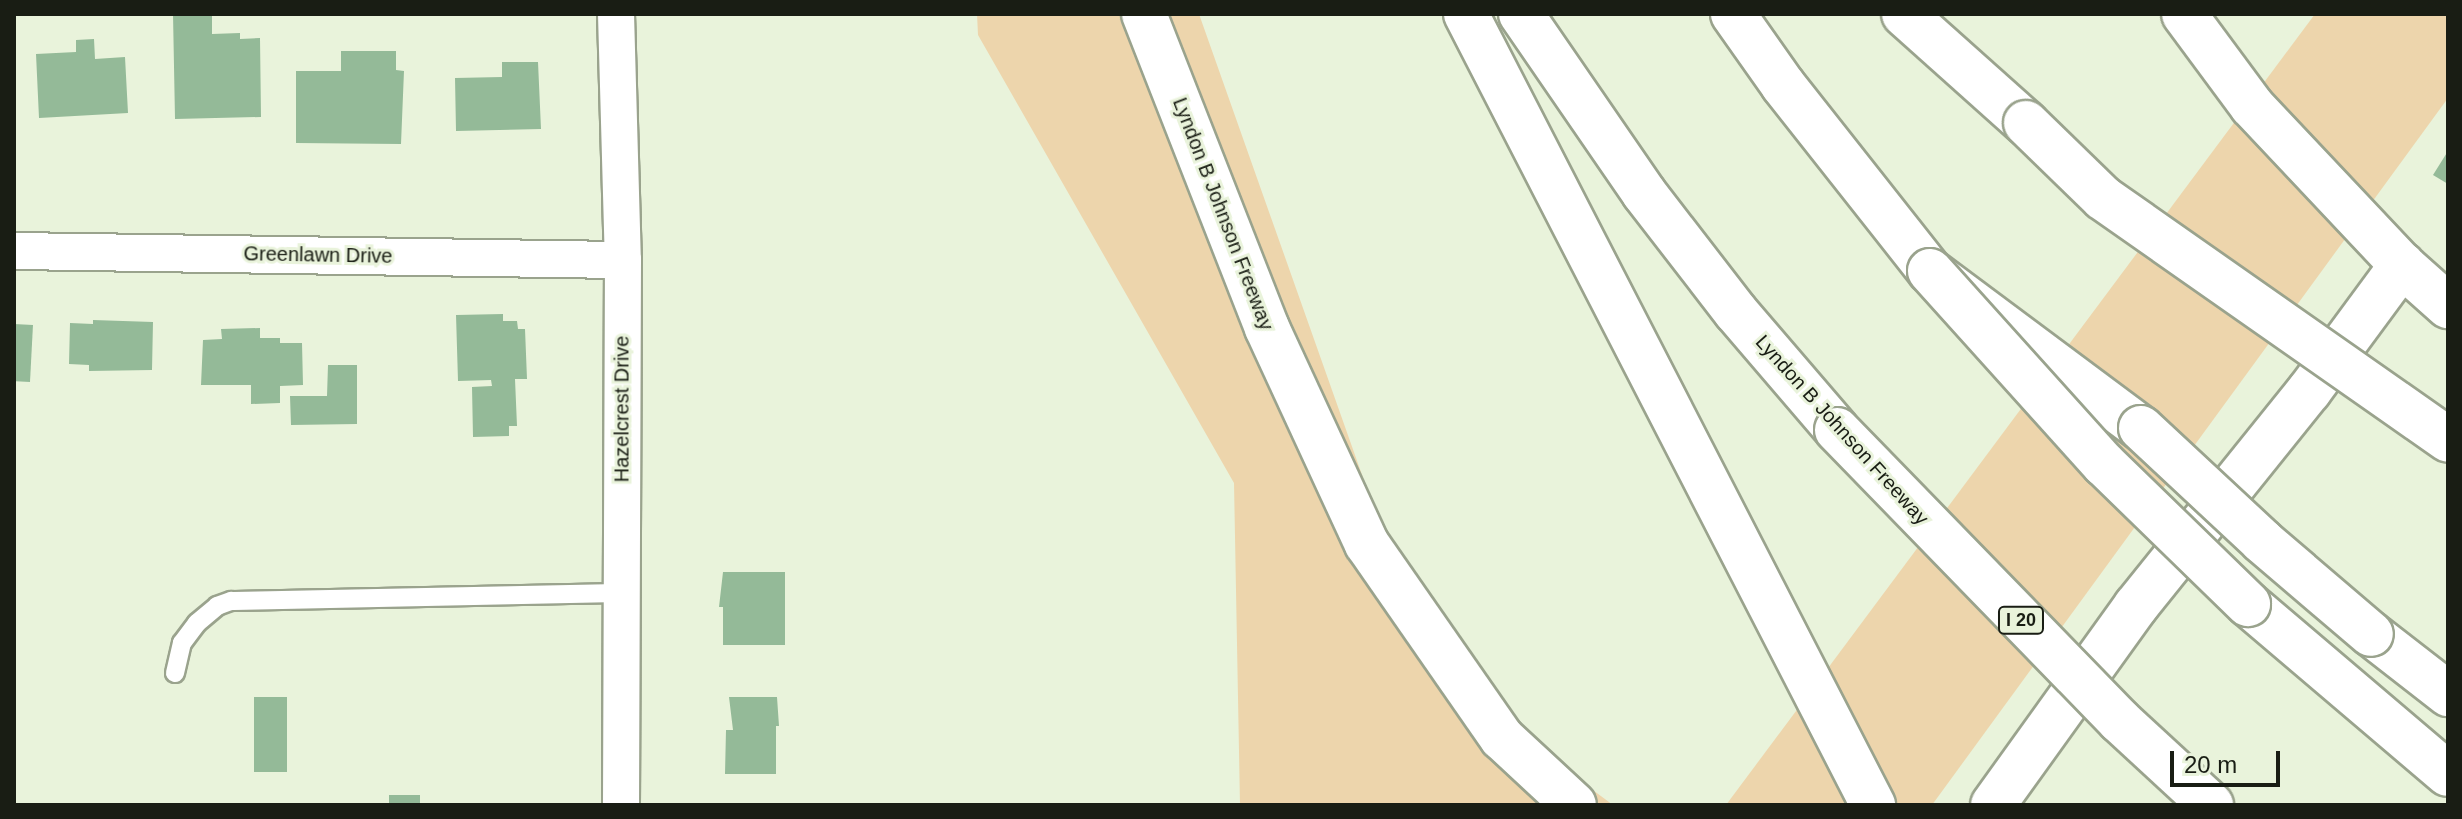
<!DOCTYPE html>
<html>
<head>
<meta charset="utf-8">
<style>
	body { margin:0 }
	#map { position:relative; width:2462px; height:819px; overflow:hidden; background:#e9f3db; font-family:Arial,sans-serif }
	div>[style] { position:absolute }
	.green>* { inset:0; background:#edd5ac }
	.building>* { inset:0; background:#94ba98; transform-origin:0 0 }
	.roads { filter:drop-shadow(2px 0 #9aa38d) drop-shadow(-2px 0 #9aa38d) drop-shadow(0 2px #9aa38d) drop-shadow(0 -2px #9aa38d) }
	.service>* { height:18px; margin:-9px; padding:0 9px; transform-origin:9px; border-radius:9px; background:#fff }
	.minor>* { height:36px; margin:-18px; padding:0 18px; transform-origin:18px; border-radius:18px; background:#fff }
	.secondary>* { height:44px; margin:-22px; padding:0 22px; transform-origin:22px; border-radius:22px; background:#fff }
	.motorway>* { height:44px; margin:-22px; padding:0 22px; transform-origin:22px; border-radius:22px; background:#fff }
	.bridges { filter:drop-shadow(2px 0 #9aa38d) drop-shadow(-2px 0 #9aa38d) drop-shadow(0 2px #9aa38d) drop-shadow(0 -2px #9aa38d) }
	.motorway-bridge>* { height:44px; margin:-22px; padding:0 22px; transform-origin:22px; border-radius:22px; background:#fff }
	span { translate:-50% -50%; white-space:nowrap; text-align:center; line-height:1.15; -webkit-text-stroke:6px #e9f3db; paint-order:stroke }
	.shield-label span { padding:2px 6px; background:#e9f3db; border:2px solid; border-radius:6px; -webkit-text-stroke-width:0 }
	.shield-label { font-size:18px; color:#191d14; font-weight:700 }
	.street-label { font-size:20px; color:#191d14 }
	.frame { position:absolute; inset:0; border:16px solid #191d14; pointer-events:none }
	.scale { position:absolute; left:2170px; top:751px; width:110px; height:36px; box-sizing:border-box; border:4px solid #191d14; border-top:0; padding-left:10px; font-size:24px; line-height:28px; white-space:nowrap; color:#191d14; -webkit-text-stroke:6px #e9f3db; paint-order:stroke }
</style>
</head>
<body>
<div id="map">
	<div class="green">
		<div style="clip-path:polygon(977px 14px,1199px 14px,1431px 670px,1613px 805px,1240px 805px,1234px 483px,978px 35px)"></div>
		<div style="clip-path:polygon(2315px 14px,2448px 14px,2448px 98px,1932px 805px,1726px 805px)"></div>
	</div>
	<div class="building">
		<div style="clip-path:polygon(173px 14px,212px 14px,212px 34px,240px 33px,240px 39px,260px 38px,261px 117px,175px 119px)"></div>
		<div style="clip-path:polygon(94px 39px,95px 59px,125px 57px,128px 113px,39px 118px,36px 54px,76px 52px,76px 40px)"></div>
		<div style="clip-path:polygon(341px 51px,396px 51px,396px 70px,404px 71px,401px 144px,296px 143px,296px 71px,341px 71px)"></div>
		<div style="clip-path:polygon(502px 62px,538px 62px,541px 129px,456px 131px,455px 78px,502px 77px)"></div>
		<div style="clip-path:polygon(2448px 151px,2448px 184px,2433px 175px)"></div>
		<div style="clip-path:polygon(503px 314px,503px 321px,517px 321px,518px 329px,525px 329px,527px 379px,515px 379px,517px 426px,509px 426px,509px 436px,473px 437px,472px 387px,492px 386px,491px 380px,458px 381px,456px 315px)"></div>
		<div style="clip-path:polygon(93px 320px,153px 322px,152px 370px,89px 371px,89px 365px,69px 364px,70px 323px,93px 324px)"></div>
		<div style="left:14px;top:324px;width:19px;height:57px;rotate:3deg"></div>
		<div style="clip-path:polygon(260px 328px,260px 338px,280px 338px,280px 343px,302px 343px,303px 385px,280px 386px,280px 403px,251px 404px,251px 385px,201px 385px,203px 340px,222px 339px,221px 329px)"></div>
		<div style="clip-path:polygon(328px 365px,357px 365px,357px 424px,291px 425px,290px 396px,327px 396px)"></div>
		<div style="clip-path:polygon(723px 572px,785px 572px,785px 645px,723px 645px,723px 607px,719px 607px)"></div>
		<div style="left:254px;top:697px;width:33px;height:75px"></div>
		<div style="clip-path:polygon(729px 697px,777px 697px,779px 726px,776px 726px,776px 774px,725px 774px,726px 730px,733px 730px)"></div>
		<div style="left:389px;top:795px;width:31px;height:10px"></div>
	</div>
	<div class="roads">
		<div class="service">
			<div style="left:175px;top:673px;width:31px;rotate:-77deg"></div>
			<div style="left:182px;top:643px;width:25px;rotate:-53deg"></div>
			<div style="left:197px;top:623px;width:26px;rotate:-40deg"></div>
			<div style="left:217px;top:606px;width:15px;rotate:-20deg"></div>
			<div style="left:231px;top:601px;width:390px;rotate:-1.2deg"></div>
		</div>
		<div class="minor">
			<div style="left:616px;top:14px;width:246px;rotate:88.4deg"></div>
			<div style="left:623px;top:260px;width:545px;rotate:90.21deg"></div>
			<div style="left:14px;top:251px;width:609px;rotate:0.85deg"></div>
		</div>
		<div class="secondary">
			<div style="left:1144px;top:14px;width:337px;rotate:68.6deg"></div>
			<div style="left:1267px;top:328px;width:238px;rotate:65.2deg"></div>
			<div style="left:1367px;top:544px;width:236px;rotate:55.2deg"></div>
			<div style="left:1502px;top:738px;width:98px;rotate:42.9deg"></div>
			<div style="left:2184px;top:14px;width:114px;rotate:53.5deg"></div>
			<div style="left:2252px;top:106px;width:219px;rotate:46.7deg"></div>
			<div style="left:2402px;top:265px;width:62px;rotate:41.7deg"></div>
			<div style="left:1993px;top:805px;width:245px;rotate:-54.3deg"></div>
			<div style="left:2136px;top:606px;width:276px;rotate:-51.2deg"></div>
			<div style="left:2309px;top:391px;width:157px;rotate:-53.6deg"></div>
		</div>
		<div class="motorway">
			<div style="left:1466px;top:14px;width:890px;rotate:62.77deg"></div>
			<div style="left:1521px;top:14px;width:217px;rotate:55.5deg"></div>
			<div style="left:1644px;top:193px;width:150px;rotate:52.3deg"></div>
			<div style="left:1736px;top:312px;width:155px;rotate:49.4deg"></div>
			<div style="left:1733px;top:14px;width:87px;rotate:54.8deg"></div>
			<div style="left:1783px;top:85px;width:237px;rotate:51.7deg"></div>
			<div style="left:1930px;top:271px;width:263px;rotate:36.7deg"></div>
			<div style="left:1904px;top:14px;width:164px;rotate:41.8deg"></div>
			<div style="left:2248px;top:604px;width:262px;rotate:40.4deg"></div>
			<div style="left:2371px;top:634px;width:98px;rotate:37.9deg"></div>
		</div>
	</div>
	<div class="bridges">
		<div class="motorway-bridge">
			<div style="left:2026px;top:123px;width:107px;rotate:44.2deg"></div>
			<div style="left:2103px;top:198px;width:421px;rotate:35deg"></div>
			<div style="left:1930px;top:271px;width:260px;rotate:48deg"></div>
			<div style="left:2104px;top:464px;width:201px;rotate:44.2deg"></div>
			<div style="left:2141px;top:428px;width:166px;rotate:43deg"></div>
			<div style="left:2262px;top:541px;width:143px;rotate:40.5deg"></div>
			<div style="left:1837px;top:430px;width:406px;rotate:45.8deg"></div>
			<div style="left:2120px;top:721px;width:124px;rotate:42.7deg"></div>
		</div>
	</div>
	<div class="shield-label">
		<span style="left:2021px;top:620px">I 20</span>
	</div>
	<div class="street-label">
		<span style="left:1223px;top:214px;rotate:69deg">Lyndon B Johnson Freeway</span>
		<span style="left:318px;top:255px;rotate:1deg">Greenlawn Drive</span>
		<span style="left:622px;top:409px;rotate:-90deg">Hazelcrest Drive</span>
		<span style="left:1842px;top:430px;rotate:48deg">Lyndon B Johnson Freeway</span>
	</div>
	<div class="frame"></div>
	<div class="scale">20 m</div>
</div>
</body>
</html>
